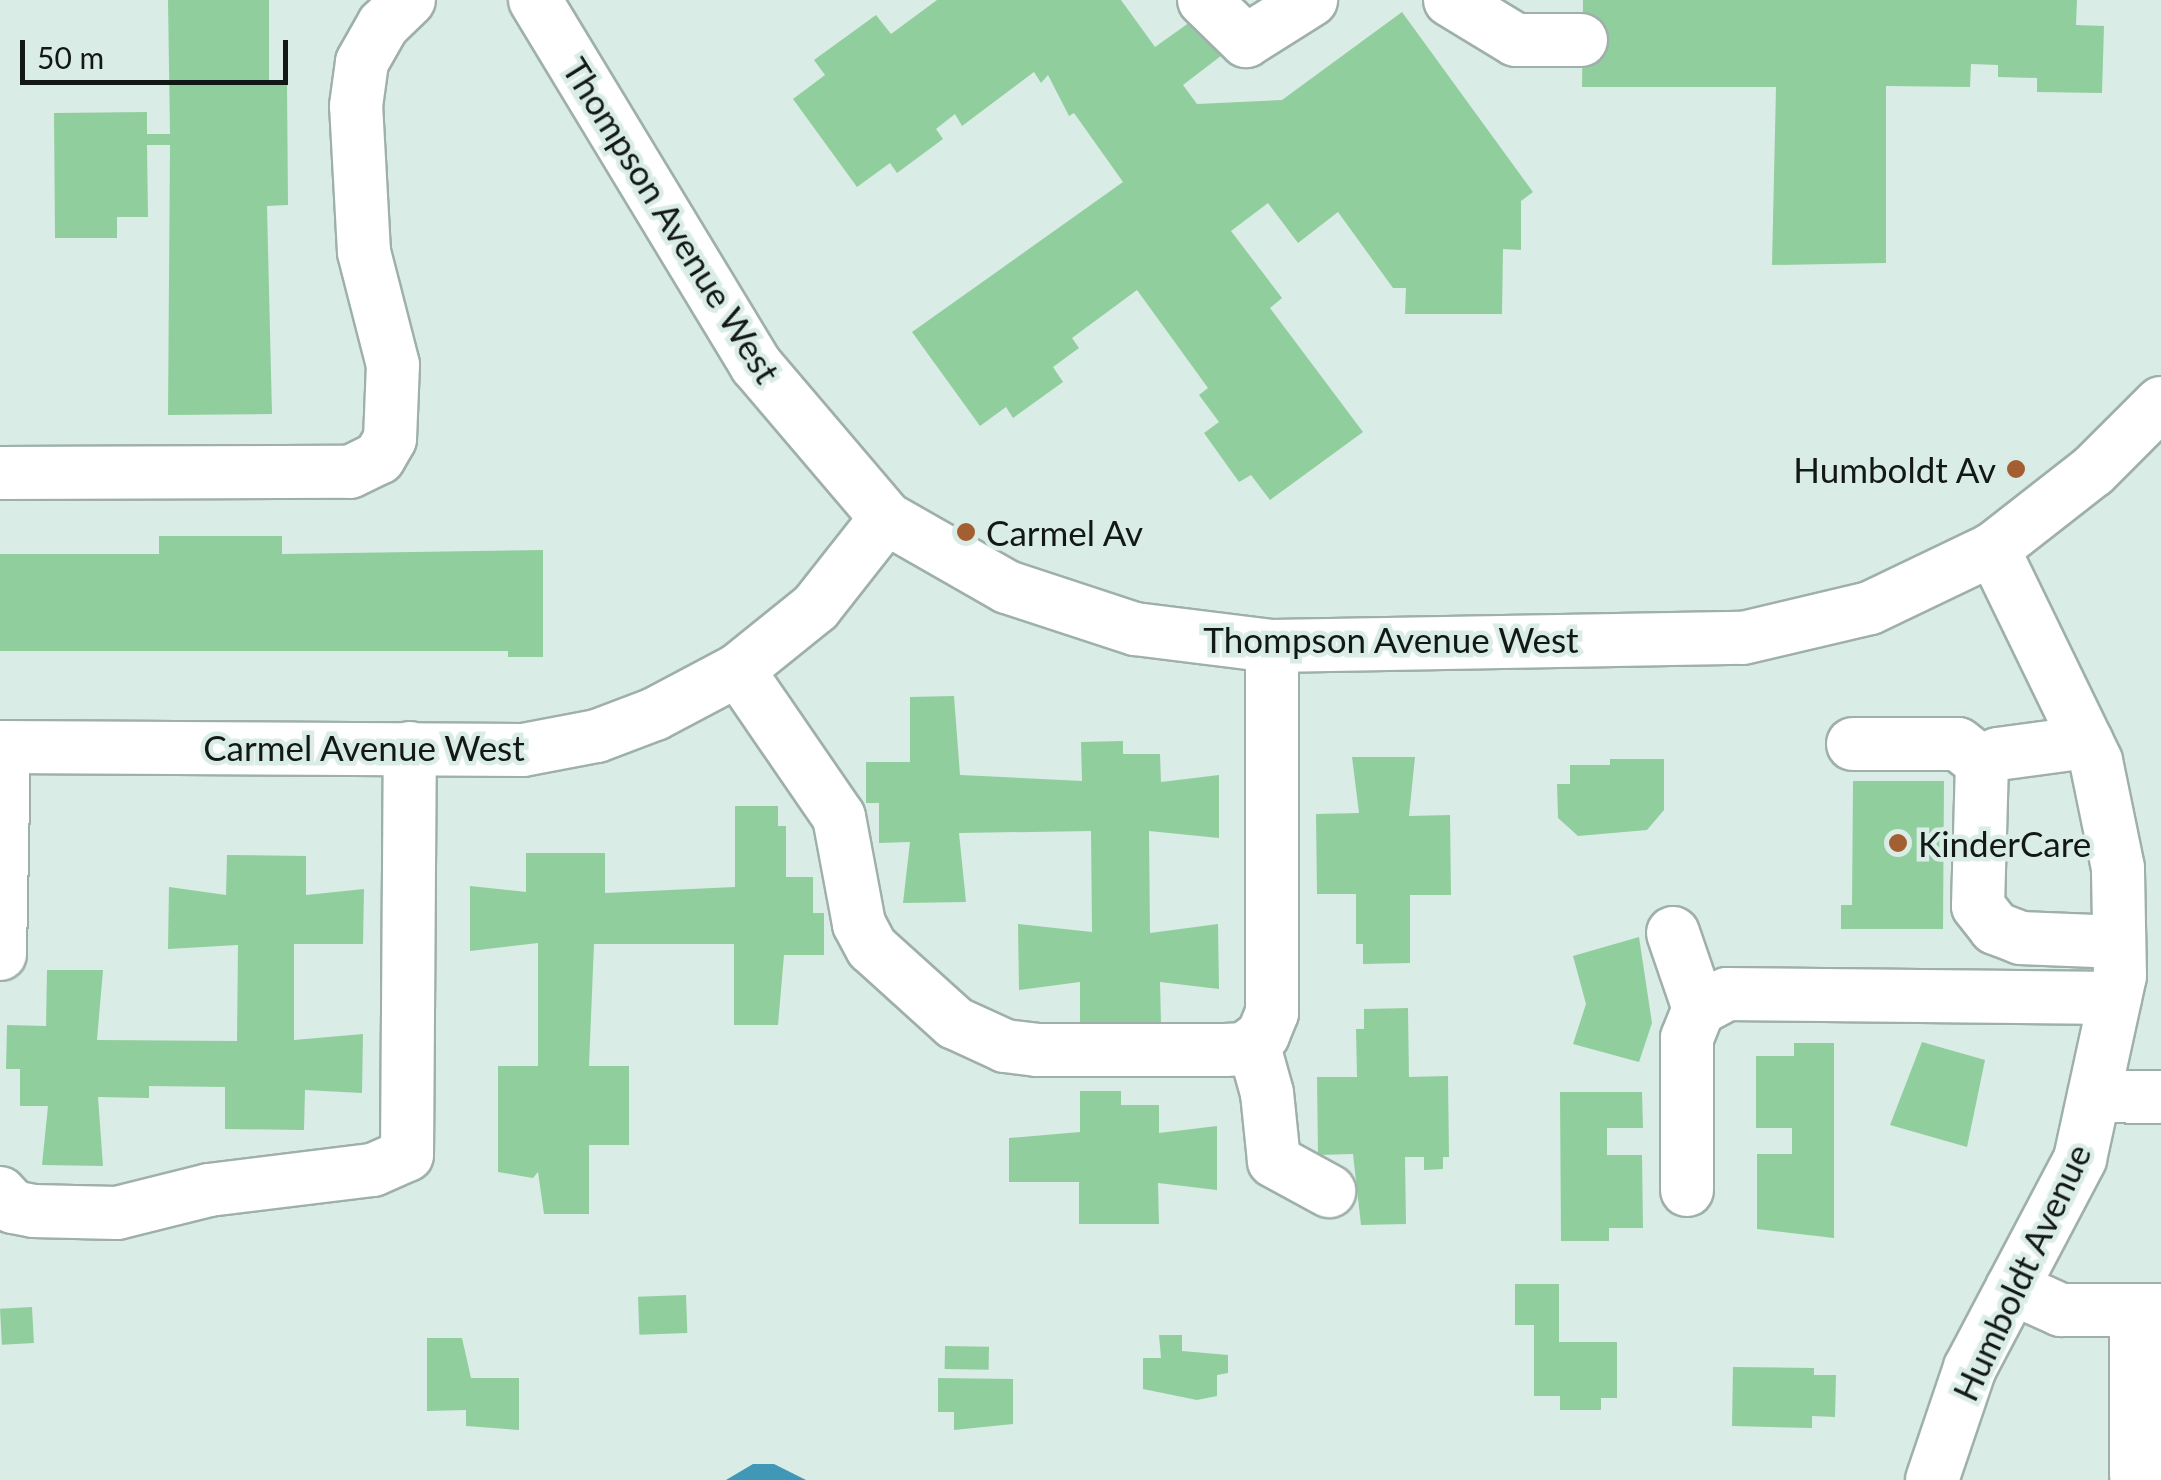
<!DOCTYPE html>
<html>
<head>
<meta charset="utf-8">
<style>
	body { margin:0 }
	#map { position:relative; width:2161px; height:1480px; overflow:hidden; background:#daece6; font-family:Lato,sans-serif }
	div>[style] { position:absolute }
	.water>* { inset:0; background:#4198b6 }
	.building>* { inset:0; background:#91ce9d; transform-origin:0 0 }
	.roads { filter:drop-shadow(2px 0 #9fb0aa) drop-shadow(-2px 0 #9fb0aa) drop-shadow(0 2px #9fb0aa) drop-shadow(0 -2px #9fb0aa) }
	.minor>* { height:52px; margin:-26px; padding:0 26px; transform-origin:26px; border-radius:26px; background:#fff }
	.dots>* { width:28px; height:28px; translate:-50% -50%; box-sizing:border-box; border:5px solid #daece6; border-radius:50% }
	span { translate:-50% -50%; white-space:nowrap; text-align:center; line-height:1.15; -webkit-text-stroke:9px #daece6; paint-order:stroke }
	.street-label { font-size:35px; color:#121816 }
	.poi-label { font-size:35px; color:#121816 }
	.right { translate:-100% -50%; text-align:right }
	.left { translate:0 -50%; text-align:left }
	.scale { position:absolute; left:20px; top:40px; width:268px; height:45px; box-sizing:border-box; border:5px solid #121816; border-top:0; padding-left:12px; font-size:30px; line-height:35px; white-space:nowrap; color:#121816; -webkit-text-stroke:8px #daece6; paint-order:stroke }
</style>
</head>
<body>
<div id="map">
	<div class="water">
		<div style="clip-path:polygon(753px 1464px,774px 1464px,806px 1480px,726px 1480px)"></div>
	</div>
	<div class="building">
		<div style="clip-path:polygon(168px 0,269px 0,269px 84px,287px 84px,288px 205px,267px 206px,272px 414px,168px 415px,170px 145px,147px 145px,148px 217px,117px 217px,117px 238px,55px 238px,54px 113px,147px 112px,147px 134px,170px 134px)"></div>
		<div style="clip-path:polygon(937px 0,1121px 0,1155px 47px,1200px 15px,1226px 52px,1183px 85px,1197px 104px,1282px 100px,1402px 12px,1533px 192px,1521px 201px,1521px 250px,1503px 249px,1502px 314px,1405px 314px,1406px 288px,1393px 288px,1338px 212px,1298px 243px,1268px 203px,1231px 231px,1282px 298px,1270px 308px,1363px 432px,1270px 500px,1251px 475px,1239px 482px,1204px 433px,1219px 422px,1199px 395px,1208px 388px,1137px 290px,1072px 338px,1079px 348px,1053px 367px,1063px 382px,1013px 418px,1006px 407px,980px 426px,912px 332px,1123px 182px,1074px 113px,1069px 116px,1048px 75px,1041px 83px,1034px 72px,962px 126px,955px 114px,936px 129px,943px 139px,897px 173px,890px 163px,857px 187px,793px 99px,825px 75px,814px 60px,876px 15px,891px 34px)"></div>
		<div style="clip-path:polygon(1583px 0,2077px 0,2076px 25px,2104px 26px,2102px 93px,2037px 92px,2037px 78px,1998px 77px,1998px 65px,1971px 64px,1970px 87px,1886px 86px,1886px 263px,1772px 265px,1776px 87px,1582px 87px)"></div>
		<div style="clip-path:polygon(159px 536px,282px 536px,282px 554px,543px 550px,543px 657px,508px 657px,508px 651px,0 651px,0 554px,159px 554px)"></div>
		<div style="clip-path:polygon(954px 696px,960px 775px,1082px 781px,1081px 742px,1123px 741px,1123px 754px,1160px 754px,1161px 782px,1219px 775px,1219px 838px,1149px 831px,1150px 933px,1218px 924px,1219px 989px,1160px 982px,1161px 1023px,1080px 1023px,1080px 982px,1019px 990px,1018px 924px,1092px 932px,1091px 831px,959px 833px,966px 902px,903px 903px,910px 842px,879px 843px,879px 803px,866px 803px,866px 762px,910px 762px,910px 697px)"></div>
		<div style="clip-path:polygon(1352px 757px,1415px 757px,1409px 816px,1450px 815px,1451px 895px,1410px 895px,1410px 963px,1363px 964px,1363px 944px,1356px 944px,1356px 894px,1317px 894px,1316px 814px,1359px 813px)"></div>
		<div style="clip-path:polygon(1610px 759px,1664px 759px,1664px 810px,1647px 830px,1578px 836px,1558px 818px,1557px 784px,1570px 784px,1570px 765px,1610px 765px)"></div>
		<div style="clip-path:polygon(1853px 781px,1944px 781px,1943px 929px,1841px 929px,1841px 905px,1852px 905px)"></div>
		<div style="clip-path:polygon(735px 806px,778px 806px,778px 826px,786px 826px,786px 877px,813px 877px,813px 913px,824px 913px,824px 955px,784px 955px,778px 1025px,734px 1025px,734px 944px,594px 944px,589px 1066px,629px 1066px,629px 1145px,589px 1145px,589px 1214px,544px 1214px,538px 1172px,533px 1178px,498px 1172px,498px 1066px,538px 1066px,538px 943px,470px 951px,470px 886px,526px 892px,526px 853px,605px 853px,605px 893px,735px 887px)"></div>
		<div style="clip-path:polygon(227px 855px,306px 856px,306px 895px,364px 889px,363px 944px,294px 944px,294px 1040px,363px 1034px,362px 1093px,305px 1090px,304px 1130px,225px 1129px,225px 1087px,149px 1086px,149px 1098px,98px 1097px,103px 1166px,42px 1165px,48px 1106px,20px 1106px,20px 1069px,6px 1069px,7px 1025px,46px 1026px,47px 970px,103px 970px,97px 1040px,237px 1041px,238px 945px,168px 949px,169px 887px,226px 895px)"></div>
		<div style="clip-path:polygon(1639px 937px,1652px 1023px,1639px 1062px,1573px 1044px,1586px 1004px,1573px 956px)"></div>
		<div style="clip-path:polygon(1408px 1008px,1409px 1077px,1448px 1076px,1449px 1157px,1443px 1157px,1443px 1169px,1424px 1170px,1424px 1157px,1405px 1157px,1406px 1224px,1361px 1225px,1353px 1154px,1318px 1155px,1317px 1077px,1357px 1077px,1356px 1029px,1364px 1029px,1364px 1009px)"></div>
		<div style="clip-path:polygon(1922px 1042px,1985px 1060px,1967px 1147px,1890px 1125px)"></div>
		<div style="clip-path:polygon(1794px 1043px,1834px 1043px,1834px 1238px,1757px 1229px,1757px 1154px,1792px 1154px,1792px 1128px,1756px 1128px,1756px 1056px,1794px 1056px)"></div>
		<div style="clip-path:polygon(1080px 1091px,1121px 1091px,1121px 1105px,1159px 1105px,1159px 1133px,1217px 1126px,1217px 1190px,1158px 1183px,1159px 1224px,1079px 1224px,1079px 1182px,1009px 1182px,1009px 1138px,1080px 1132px)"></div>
		<div style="clip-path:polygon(1560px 1092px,1642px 1092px,1643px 1128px,1607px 1128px,1607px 1155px,1642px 1155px,1643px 1228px,1609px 1228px,1609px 1241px,1561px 1241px)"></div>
		<div style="clip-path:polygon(1515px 1284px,1559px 1284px,1559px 1342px,1617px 1342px,1617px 1398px,1601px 1398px,1601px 1410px,1560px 1410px,1560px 1396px,1534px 1396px,1534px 1325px,1515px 1325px)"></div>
		<div style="left:686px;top:1295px;width:38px;height:48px;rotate:88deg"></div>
		<div style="left:32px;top:1307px;width:36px;height:32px;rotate:87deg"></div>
		<div style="clip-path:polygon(1159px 1335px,1182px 1335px,1182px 1351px,1228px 1355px,1228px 1373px,1217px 1375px,1217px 1396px,1197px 1400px,1143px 1389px,1143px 1358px,1161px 1358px)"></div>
		<div style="clip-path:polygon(427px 1338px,462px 1338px,471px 1378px,519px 1378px,519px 1430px,466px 1426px,466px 1410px,427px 1411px)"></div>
		<div style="left:945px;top:1346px;width:44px;height:23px;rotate:1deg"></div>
		<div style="clip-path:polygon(1733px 1367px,1814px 1368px,1814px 1375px,1836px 1375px,1835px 1417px,1812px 1416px,1812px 1428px,1732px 1426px)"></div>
		<div style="clip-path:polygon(938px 1378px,1013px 1379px,1013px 1424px,954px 1430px,954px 1412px,938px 1412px)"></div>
	</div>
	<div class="roads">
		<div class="minor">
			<div style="left:535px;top:0;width:427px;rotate:58.8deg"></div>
			<div style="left:756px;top:365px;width:201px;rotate:49.6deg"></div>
			<div style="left:886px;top:518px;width:139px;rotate:29.7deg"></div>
			<div style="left:1007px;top:587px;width:135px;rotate:18.2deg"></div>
			<div style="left:1135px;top:629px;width:138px;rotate:7.1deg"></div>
			<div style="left:1272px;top:646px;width:471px;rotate:-1deg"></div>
			<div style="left:1743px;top:638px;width:130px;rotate:-13.3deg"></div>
			<div style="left:1870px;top:608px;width:136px;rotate:-25.6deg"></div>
			<div style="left:1993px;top:549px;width:127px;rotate:-38deg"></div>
			<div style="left:2093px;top:471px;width:96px;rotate:-45deg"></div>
			<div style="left:1204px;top:0;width:59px;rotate:44.3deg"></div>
			<div style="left:1246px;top:41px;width:77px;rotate:-32.2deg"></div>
			<div style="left:1450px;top:0;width:77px;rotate:31.2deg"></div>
			<div style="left:1516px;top:40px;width:65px"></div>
			<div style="left:0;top:473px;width:350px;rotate:-0.2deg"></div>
			<div style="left:350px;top:472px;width:32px;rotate:-26deg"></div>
			<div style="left:379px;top:458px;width:22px;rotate:-60deg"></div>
			<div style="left:390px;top:439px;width:74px;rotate:-87.7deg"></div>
			<div style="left:393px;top:365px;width:117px;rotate:-104.4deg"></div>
			<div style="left:364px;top:252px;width:146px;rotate:-93.1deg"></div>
			<div style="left:356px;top:106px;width:44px;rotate:-82.2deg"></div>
			<div style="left:362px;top:62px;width:43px;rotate:-60.4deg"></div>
			<div style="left:383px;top:25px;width:36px;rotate:-44deg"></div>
			<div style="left:738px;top:670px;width:178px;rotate:55.5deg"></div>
			<div style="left:839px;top:817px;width:109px;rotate:79.4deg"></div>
			<div style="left:859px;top:924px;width:27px;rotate:62deg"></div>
			<div style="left:872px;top:948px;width:112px;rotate:42.1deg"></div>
			<div style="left:955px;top:1023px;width:55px;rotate:24.7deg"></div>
			<div style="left:1005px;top:1046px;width:32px;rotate:7deg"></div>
			<div style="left:1037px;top:1050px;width:188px"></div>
			<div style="left:1225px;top:1050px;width:20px;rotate:-3deg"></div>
			<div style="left:1245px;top:1049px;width:23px;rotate:-38deg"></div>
			<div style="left:1263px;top:1035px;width:24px;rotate:-68deg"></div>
			<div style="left:1272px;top:1013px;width:367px;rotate:-90deg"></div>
			<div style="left:2087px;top:742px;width:90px;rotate:172.3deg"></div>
			<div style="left:1998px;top:754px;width:18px;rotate:151deg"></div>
			<div style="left:1982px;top:763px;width:143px;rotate:91.6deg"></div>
			<div style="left:1978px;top:906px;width:28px;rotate:52deg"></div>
			<div style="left:1995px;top:928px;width:28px;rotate:21deg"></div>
			<div style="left:2021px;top:938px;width:98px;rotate:2.3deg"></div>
			<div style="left:1853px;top:744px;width:105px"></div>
			<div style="left:1958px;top:744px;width:31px;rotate:38deg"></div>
			<div style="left:0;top:747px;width:523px;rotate:0.33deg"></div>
			<div style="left:523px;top:750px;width:75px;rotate:-10.7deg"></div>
			<div style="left:597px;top:736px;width:62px;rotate:-20.8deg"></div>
			<div style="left:655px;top:714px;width:94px;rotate:-27.9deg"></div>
			<div style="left:738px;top:670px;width:100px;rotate:-38.9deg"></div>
			<div style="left:816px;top:607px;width:113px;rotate:-51.8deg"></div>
			<div style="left:1673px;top:933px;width:80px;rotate:71.1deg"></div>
			<div style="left:0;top:954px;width:207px;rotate:-88.9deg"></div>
			<div style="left:1253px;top:1043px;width:52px;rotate:74.4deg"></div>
			<div style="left:1267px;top:1093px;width:68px;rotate:84.1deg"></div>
			<div style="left:1274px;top:1161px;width:63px;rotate:28.6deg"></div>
			<div style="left:2094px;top:1096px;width:67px;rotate:0.9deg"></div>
			<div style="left:1687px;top:1190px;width:152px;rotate:-90deg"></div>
			<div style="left:1687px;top:1038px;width:31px;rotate:-68deg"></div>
			<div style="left:1699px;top:1009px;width:32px;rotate:-28deg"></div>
			<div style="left:1727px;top:994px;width:388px;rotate:0.6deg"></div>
			<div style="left:0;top:1193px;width:19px;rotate:47deg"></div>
			<div style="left:13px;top:1207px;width:20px;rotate:11deg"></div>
			<div style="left:33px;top:1211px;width:84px;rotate:1.4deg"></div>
			<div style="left:117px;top:1213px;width:95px;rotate:-14deg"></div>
			<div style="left:209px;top:1190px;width:165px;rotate:-7deg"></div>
			<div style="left:373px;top:1170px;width:37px;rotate:-24deg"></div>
			<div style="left:407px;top:1155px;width:407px;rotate:-89.6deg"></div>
			<div style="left:2012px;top:1288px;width:54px;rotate:24.2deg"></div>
			<div style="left:2061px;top:1310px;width:100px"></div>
			<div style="left:2136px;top:1310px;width:165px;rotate:90deg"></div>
			<div style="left:1932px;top:1480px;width:118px;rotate:-71.3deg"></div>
			<div style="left:1970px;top:1368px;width:236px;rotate:-62.2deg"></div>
			<div style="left:2080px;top:1159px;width:187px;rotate:-77.7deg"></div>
			<div style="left:2120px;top:976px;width:108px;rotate:-91.1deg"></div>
			<div style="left:2118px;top:868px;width:109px;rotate:-101.6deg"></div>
			<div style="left:2096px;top:761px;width:236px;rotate:-115.9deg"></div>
		</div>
	</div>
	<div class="dots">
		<div style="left:2016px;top:469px;background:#a35e31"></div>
		<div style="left:966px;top:532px;background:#a35e31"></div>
		<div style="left:1898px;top:843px;background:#a35e31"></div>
	</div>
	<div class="street-label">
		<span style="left:672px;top:220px;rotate:58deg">Thompson Avenue West</span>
		<span style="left:1391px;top:639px">Thompson Avenue West</span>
		<span style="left:364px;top:747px">Carmel Avenue West</span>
		<span style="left:2021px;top:1272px;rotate:-65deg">Humboldt Avenue</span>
	</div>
	<div class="poi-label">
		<span class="right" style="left:1996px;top:469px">Humboldt Av</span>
		<span class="left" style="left:986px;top:532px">Carmel Av</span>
		<span class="left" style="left:1918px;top:843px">KinderCare</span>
	</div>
	<div class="scale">50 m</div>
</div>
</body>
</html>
